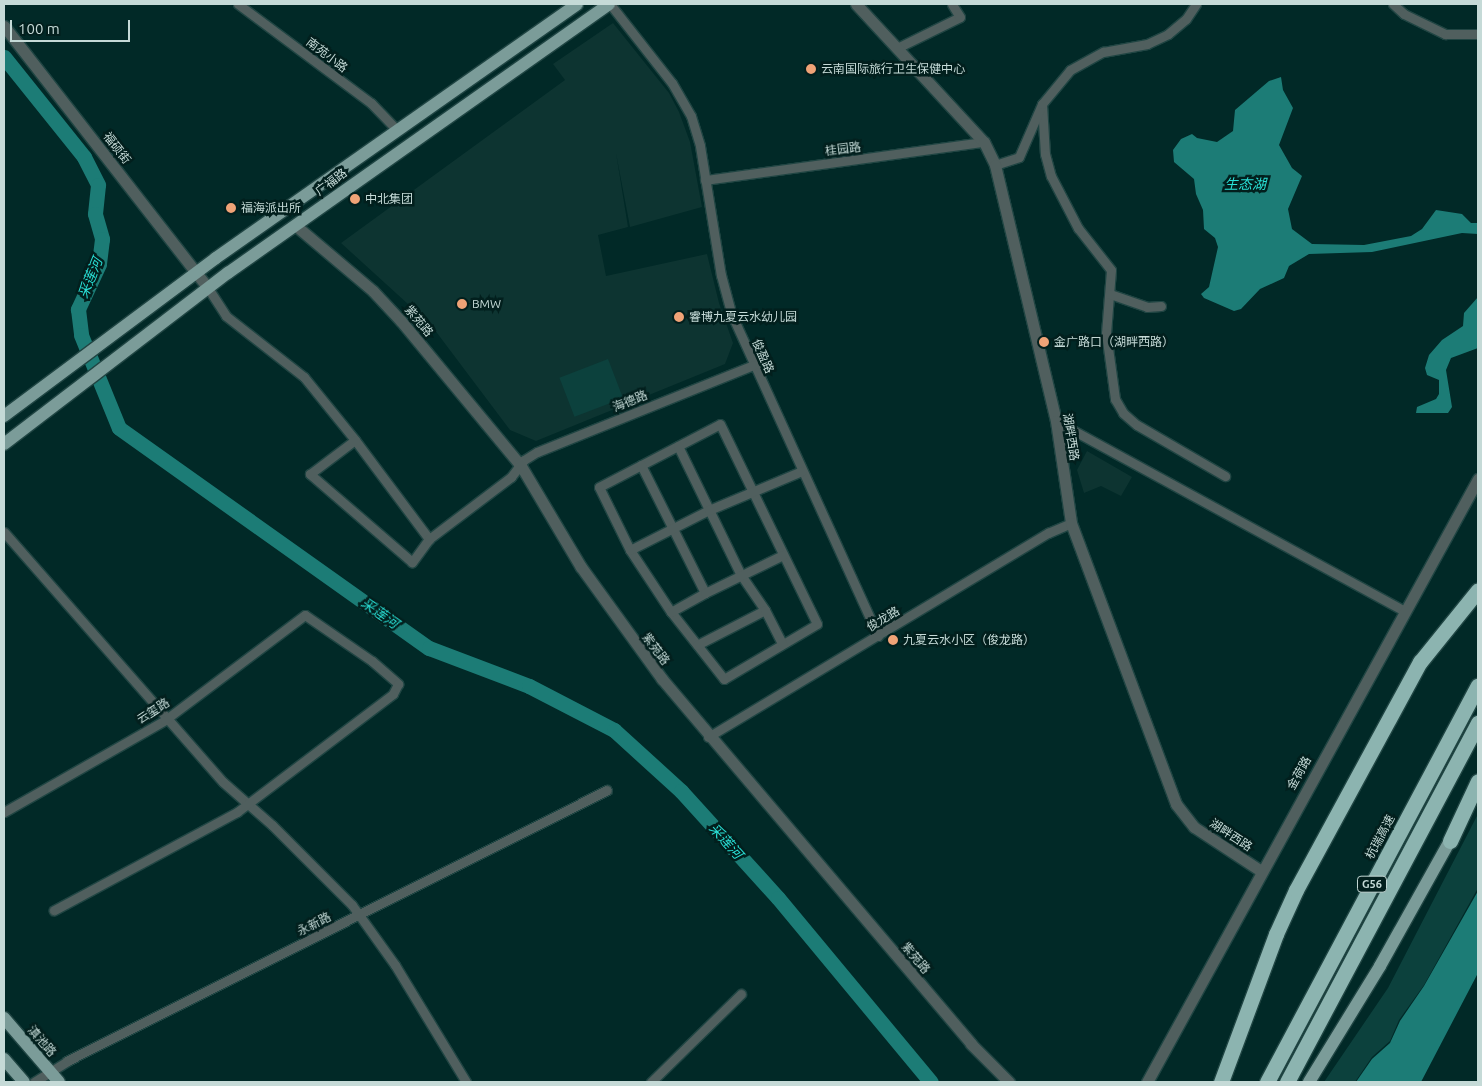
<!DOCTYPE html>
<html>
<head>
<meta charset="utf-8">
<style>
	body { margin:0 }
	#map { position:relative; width:1482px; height:1086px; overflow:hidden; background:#012927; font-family:Ubuntu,"Noto Sans SC",sans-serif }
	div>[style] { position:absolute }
	.built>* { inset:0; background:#0d3431 }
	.green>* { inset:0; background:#0c413d; transform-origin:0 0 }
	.water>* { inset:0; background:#1c7c76 }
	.river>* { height:15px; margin:-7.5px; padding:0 7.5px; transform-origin:7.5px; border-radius:7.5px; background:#1c7c76 }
	.roads { filter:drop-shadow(1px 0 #204543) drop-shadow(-1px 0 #204543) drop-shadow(0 1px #204543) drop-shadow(0 -1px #204543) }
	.minor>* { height:9px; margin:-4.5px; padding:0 4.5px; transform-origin:4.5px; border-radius:4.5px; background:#505f5e }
	.tertiary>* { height:11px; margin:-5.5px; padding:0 5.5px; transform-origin:5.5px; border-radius:5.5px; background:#505f5e }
	.primary>* { height:12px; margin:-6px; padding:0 6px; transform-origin:6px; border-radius:6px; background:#7b9c99 }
	.motorway>* { height:15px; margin:-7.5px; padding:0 7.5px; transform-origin:7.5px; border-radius:7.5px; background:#8cb4b0 }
	.dots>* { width:14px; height:14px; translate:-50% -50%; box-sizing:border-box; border:2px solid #021f1d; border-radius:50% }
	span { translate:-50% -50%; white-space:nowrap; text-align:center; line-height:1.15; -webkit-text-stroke:5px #021f1d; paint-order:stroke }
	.shield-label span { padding:1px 4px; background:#021f1d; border:1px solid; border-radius:4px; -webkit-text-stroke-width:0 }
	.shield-label { font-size:11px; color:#c5dad7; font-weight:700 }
	.street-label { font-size:12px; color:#c5dad7 }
	.poi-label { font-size:12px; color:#c5dad7 }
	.left { translate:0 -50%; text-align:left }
	.water-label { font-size:14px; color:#29dfd5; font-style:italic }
	.frame { position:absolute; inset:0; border:5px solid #c5dad7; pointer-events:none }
	.scale { position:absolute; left:10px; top:20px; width:120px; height:22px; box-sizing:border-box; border:2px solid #c5dad7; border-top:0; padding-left:6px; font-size:15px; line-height:18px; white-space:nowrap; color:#c5dad7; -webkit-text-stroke:4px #021f1d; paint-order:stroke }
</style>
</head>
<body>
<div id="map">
	<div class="built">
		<div style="clip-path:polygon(613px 23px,669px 93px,679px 112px,690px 142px,702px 207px,630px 227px,616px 153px,628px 227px,598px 235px,606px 276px,707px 254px,719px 303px,733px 343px,725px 364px,536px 441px,510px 430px,431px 325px,341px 243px,565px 80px,553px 64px)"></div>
		<div style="clip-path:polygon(1087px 451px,1132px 477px,1121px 496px,1101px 486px,1084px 493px,1077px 470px)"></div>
	</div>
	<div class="green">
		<div style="left:608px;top:359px;width:42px;height:52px;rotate:69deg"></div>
		<div style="clip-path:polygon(1478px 814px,1478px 888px,1424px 985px,1399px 1020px,1390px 1041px,1372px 1057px,1355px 1082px,1324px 1082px,1388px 988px)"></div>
	</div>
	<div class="water">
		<div style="clip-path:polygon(1281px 77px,1283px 90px,1293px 108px,1279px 145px,1292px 168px,1302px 176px,1288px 209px,1292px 229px,1312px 244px,1364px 245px,1411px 236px,1422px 229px,1436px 210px,1462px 214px,1471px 223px,1478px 223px,1478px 234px,1462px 233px,1372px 252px,1309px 254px,1289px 266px,1284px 278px,1260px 289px,1241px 309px,1234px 311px,1204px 298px,1201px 294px,1209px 287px,1218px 247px,1215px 238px,1204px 229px,1203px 210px,1196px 194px,1194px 179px,1174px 162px,1173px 150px,1181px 139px,1192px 134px,1197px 138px,1217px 142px,1233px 131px,1235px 110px,1269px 81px)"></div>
		<div style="clip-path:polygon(1478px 297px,1478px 348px,1451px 358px,1446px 370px,1452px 407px,1448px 413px,1416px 413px,1417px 407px,1436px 399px,1439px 394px,1439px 380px,1427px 375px,1425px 368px,1429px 355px,1442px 340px,1463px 326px,1464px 313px)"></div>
		<div style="clip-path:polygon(1478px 891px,1478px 973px,1421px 1082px,1356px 1082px,1372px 1059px,1390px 1043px,1400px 1021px,1424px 986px)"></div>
	</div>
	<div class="river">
		<div style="left:4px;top:57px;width:128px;rotate:51.3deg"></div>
		<div style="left:84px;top:157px;width:31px;rotate:63deg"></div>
		<div style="left:98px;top:185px;width:29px;rotate:96deg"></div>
		<div style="left:95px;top:214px;width:26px;rotate:74deg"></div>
		<div style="left:102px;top:239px;width:25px;rotate:97deg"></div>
		<div style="left:99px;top:264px;width:50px;rotate:115deg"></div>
		<div style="left:78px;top:309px;width:26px;rotate:83deg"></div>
		<div style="left:81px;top:335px;width:100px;rotate:67.8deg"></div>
		<div style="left:119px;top:428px;width:380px;rotate:35.4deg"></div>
		<div style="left:429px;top:648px;width:107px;rotate:20.8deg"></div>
		<div style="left:529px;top:686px;width:96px;rotate:27.4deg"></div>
		<div style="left:614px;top:730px;width:91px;rotate:42.3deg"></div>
		<div style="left:681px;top:791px;width:144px;rotate:47.8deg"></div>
		<div style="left:778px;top:898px;width:239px;rotate:50.3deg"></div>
	</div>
	<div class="roads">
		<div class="minor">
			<div style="left:238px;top:4px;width:166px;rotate:36.7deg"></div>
			<div style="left:371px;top:103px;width:37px;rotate:46deg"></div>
			<div style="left:610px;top:4px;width:100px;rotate:51.9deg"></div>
			<div style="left:672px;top:83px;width:38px;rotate:60deg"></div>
			<div style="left:691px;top:116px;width:31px;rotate:73deg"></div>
			<div style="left:700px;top:146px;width:131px;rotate:80.8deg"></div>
			<div style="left:721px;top:275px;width:39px;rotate:75deg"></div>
			<div style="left:731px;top:313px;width:355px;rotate:65.5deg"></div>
			<div style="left:1393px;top:4px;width:15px;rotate:42deg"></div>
			<div style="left:1404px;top:14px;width:46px;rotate:26deg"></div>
			<div style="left:1445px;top:34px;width:33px"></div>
			<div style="left:897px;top:48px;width:70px;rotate:-26.2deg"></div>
			<div style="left:960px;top:17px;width:15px;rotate:-122deg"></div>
			<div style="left:1042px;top:104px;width:50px;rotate:86.6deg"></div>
			<div style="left:1045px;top:154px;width:23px;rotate:75deg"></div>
			<div style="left:1051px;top:176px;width:59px;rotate:62.6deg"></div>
			<div style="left:1078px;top:228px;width:53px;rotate:51.8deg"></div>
			<div style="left:1111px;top:270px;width:63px;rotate:94.5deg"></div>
			<div style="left:1106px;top:333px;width:67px;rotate:82.2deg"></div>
			<div style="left:1115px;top:399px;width:16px;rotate:60deg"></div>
			<div style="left:1123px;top:413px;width:18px;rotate:41deg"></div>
			<div style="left:1137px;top:425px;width:102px;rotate:30.1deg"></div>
			<div style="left:995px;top:165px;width:25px;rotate:-18deg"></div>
			<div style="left:1019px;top:157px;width:58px;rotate:-66.5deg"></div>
			<div style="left:1042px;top:104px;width:44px;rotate:-50.5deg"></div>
			<div style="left:1070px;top:70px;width:38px;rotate:-29deg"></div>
			<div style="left:1103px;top:52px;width:45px;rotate:-10.3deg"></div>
			<div style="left:1147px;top:44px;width:23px;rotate:-25deg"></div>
			<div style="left:1168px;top:34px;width:23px;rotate:-40deg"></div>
			<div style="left:1186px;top:19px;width:18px;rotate:-56deg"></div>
			<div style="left:705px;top:180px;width:282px;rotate:-7.8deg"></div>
			<div style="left:208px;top:288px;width:33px;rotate:57deg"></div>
			<div style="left:226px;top:316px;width:99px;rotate:38deg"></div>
			<div style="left:304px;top:377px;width:81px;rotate:51deg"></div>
			<div style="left:355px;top:440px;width:124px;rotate:53.2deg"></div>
			<div style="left:429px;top:539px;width:29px;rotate:126deg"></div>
			<div style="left:412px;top:562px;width:135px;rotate:-139.2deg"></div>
			<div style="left:310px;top:474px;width:56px;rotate:-37.1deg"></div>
			<div style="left:1110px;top:294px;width:39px;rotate:19deg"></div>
			<div style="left:1147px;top:307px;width:14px;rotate:-4deg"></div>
			<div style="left:1056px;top:421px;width:397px;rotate:28.6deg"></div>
			<div style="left:720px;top:424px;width:222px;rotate:64.1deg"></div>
			<div style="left:817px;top:624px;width:108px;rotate:149.4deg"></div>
			<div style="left:724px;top:679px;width:85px;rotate:-128.3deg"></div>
			<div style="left:671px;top:612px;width:74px;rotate:-123.5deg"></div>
			<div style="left:630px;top:550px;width:70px;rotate:-116.2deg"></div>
			<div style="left:599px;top:487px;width:136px;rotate:-27.5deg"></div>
			<div style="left:678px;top:446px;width:144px;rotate:64deg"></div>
			<div style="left:741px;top:575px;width:42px;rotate:55.6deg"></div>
			<div style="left:765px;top:610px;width:76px;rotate:152.8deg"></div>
			<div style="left:641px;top:465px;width:143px;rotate:63.4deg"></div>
			<div style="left:705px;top:593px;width:39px;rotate:151deg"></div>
			<div style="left:4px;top:532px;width:332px;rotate:48.8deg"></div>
			<div style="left:223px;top:782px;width:65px;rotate:41.3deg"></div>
			<div style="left:272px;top:825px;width:113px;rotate:45deg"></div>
			<div style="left:352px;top:905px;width:74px;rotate:54.4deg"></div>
			<div style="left:395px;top:965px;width:137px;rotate:58.7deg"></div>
			<div style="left:429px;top:539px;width:103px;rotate:-37.1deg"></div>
			<div style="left:511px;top:477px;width:21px;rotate:-53deg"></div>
			<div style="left:524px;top:460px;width:15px;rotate:-32deg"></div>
			<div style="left:537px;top:452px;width:233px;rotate:-21.9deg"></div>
			<div style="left:630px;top:550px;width:89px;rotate:-26.9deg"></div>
			<div style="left:709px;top:510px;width:101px;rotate:-22.8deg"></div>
			<div style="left:705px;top:593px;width:87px;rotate:-26deg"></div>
			<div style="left:765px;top:610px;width:38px;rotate:63deg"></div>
			<div style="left:708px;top:737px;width:397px;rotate:-31deg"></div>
			<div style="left:1048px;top:533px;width:25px;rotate:-23deg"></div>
			<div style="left:4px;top:812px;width:185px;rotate:-29.7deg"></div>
			<div style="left:165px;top:720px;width:175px;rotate:-36.9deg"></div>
			<div style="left:305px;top:615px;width:81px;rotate:34.5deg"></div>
			<div style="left:372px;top:661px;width:35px;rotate:41deg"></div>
			<div style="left:398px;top:684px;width:11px;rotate:117deg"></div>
			<div style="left:393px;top:694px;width:196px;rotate:142.9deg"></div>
			<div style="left:237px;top:812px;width:208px;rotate:151.8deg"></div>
			<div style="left:34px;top:1082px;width:39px;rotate:-32deg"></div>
			<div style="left:67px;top:1061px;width:604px;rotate:-26.65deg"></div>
			<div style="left:651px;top:1082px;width:126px;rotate:-44.4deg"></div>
		</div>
		<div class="tertiary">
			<div style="left:856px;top:4px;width:188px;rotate:47.2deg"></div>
			<div style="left:984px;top:142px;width:25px;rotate:64deg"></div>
			<div style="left:995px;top:165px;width:263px;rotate:76.6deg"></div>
			<div style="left:1056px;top:421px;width:103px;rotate:81.6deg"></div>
			<div style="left:1071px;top:523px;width:300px;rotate:69.5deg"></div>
			<div style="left:1176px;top:804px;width:29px;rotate:52deg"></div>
			<div style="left:1194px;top:827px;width:80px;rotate:33.3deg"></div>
			<div style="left:4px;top:26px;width:332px;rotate:52.1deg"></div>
			<div style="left:295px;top:225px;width:102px;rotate:40.2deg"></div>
			<div style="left:373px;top:291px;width:41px;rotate:47deg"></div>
			<div style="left:401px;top:321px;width:188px;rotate:50.4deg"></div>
			<div style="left:521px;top:466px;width:117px;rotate:59.3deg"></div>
			<div style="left:581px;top:567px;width:138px;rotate:54.1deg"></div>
			<div style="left:662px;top:679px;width:478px;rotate:49.7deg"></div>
			<div style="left:971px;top:1044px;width:54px;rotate:45deg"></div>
			<div style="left:1147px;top:1082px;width:688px;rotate:-61.24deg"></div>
		</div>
		<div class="primary">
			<div style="left:4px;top:416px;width:264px;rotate:-36.7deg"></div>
			<div style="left:216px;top:258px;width:441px;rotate:-35.1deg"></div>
			<div style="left:4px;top:444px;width:282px;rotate:-37.4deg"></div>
			<div style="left:228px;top:273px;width:466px;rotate:-35.2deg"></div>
			<div style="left:4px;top:1018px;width:84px;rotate:49.3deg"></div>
			<div style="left:4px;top:1059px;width:30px;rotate:49deg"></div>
			<div style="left:1309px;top:1082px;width:136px;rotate:-58.5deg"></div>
			<div style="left:1380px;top:966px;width:143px;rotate:-60.8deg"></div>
		</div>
		<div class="motorway">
			<div style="left:1450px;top:841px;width:66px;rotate:-65deg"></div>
			<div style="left:1221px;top:1082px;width:158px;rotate:-69.6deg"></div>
			<div style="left:1276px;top:934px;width:48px;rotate:-65.6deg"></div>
			<div style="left:1296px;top:890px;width:260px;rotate:-61.5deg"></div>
			<div style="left:1420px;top:662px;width:92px;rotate:-51.1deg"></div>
			<div style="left:1267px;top:1082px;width:449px;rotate:-62deg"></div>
			<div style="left:1287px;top:1082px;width:407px;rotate:-62deg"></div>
		</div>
	</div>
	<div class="dots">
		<div style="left:811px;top:69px;background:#efa377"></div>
		<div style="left:355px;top:199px;background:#efa377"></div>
		<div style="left:231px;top:208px;background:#efa377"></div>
		<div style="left:462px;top:304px;background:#efa377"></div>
		<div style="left:679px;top:317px;background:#efa377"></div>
		<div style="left:1044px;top:342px;background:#efa377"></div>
		<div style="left:893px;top:640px;background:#efa377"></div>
	</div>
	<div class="shield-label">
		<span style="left:1372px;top:884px">G56</span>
	</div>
	<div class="street-label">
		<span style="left:327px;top:55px;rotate:37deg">南苑小路</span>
		<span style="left:117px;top:148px;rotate:52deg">福硕街</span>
		<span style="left:843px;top:149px;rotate:-7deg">桂园路</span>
		<span style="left:331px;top:182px;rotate:-37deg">广福路</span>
		<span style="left:419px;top:321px;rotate:50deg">紫苑路</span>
		<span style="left:763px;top:356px;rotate:66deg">俊盈路</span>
		<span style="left:630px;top:401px;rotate:-22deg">海德路</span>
		<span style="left:1071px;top:437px;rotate:81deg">湖畔西路</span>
		<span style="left:883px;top:619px;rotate:-31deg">俊龙路</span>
		<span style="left:656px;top:649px;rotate:53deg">紫苑路</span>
		<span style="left:153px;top:711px;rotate:-33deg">云玺路</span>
		<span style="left:1299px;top:773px;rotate:-61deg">金荷路</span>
		<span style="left:1231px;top:835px;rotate:33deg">湖畔西路</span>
		<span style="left:1380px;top:837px;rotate:-62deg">杭瑞高速</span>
		<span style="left:314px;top:924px;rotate:-27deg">永新路</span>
		<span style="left:916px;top:958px;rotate:50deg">紫苑路</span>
		<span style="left:42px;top:1041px;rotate:49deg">滇池路</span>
	</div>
	<div class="poi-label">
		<span class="left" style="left:821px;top:69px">云南国际旅行卫生保健中心</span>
		<span class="left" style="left:365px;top:199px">中北集团</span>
		<span class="left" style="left:241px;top:208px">福海派出所</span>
		<span class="left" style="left:472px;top:304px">BMW</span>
		<span class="left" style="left:689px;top:317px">睿博九夏云水幼儿园</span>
		<span class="left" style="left:1054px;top:342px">金广路口（湖畔西路）</span>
		<span class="left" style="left:903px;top:640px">九夏云水小区（俊龙路）</span>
	</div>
	<div class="water-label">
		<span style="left:1245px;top:184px">生态湖</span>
		<span style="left:90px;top:278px;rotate:-68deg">采莲河</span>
		<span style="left:380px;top:613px;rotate:35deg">采莲河</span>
		<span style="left:726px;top:841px;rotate:48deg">采莲河</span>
	</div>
	<div class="frame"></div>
	<div class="scale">100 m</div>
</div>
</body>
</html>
